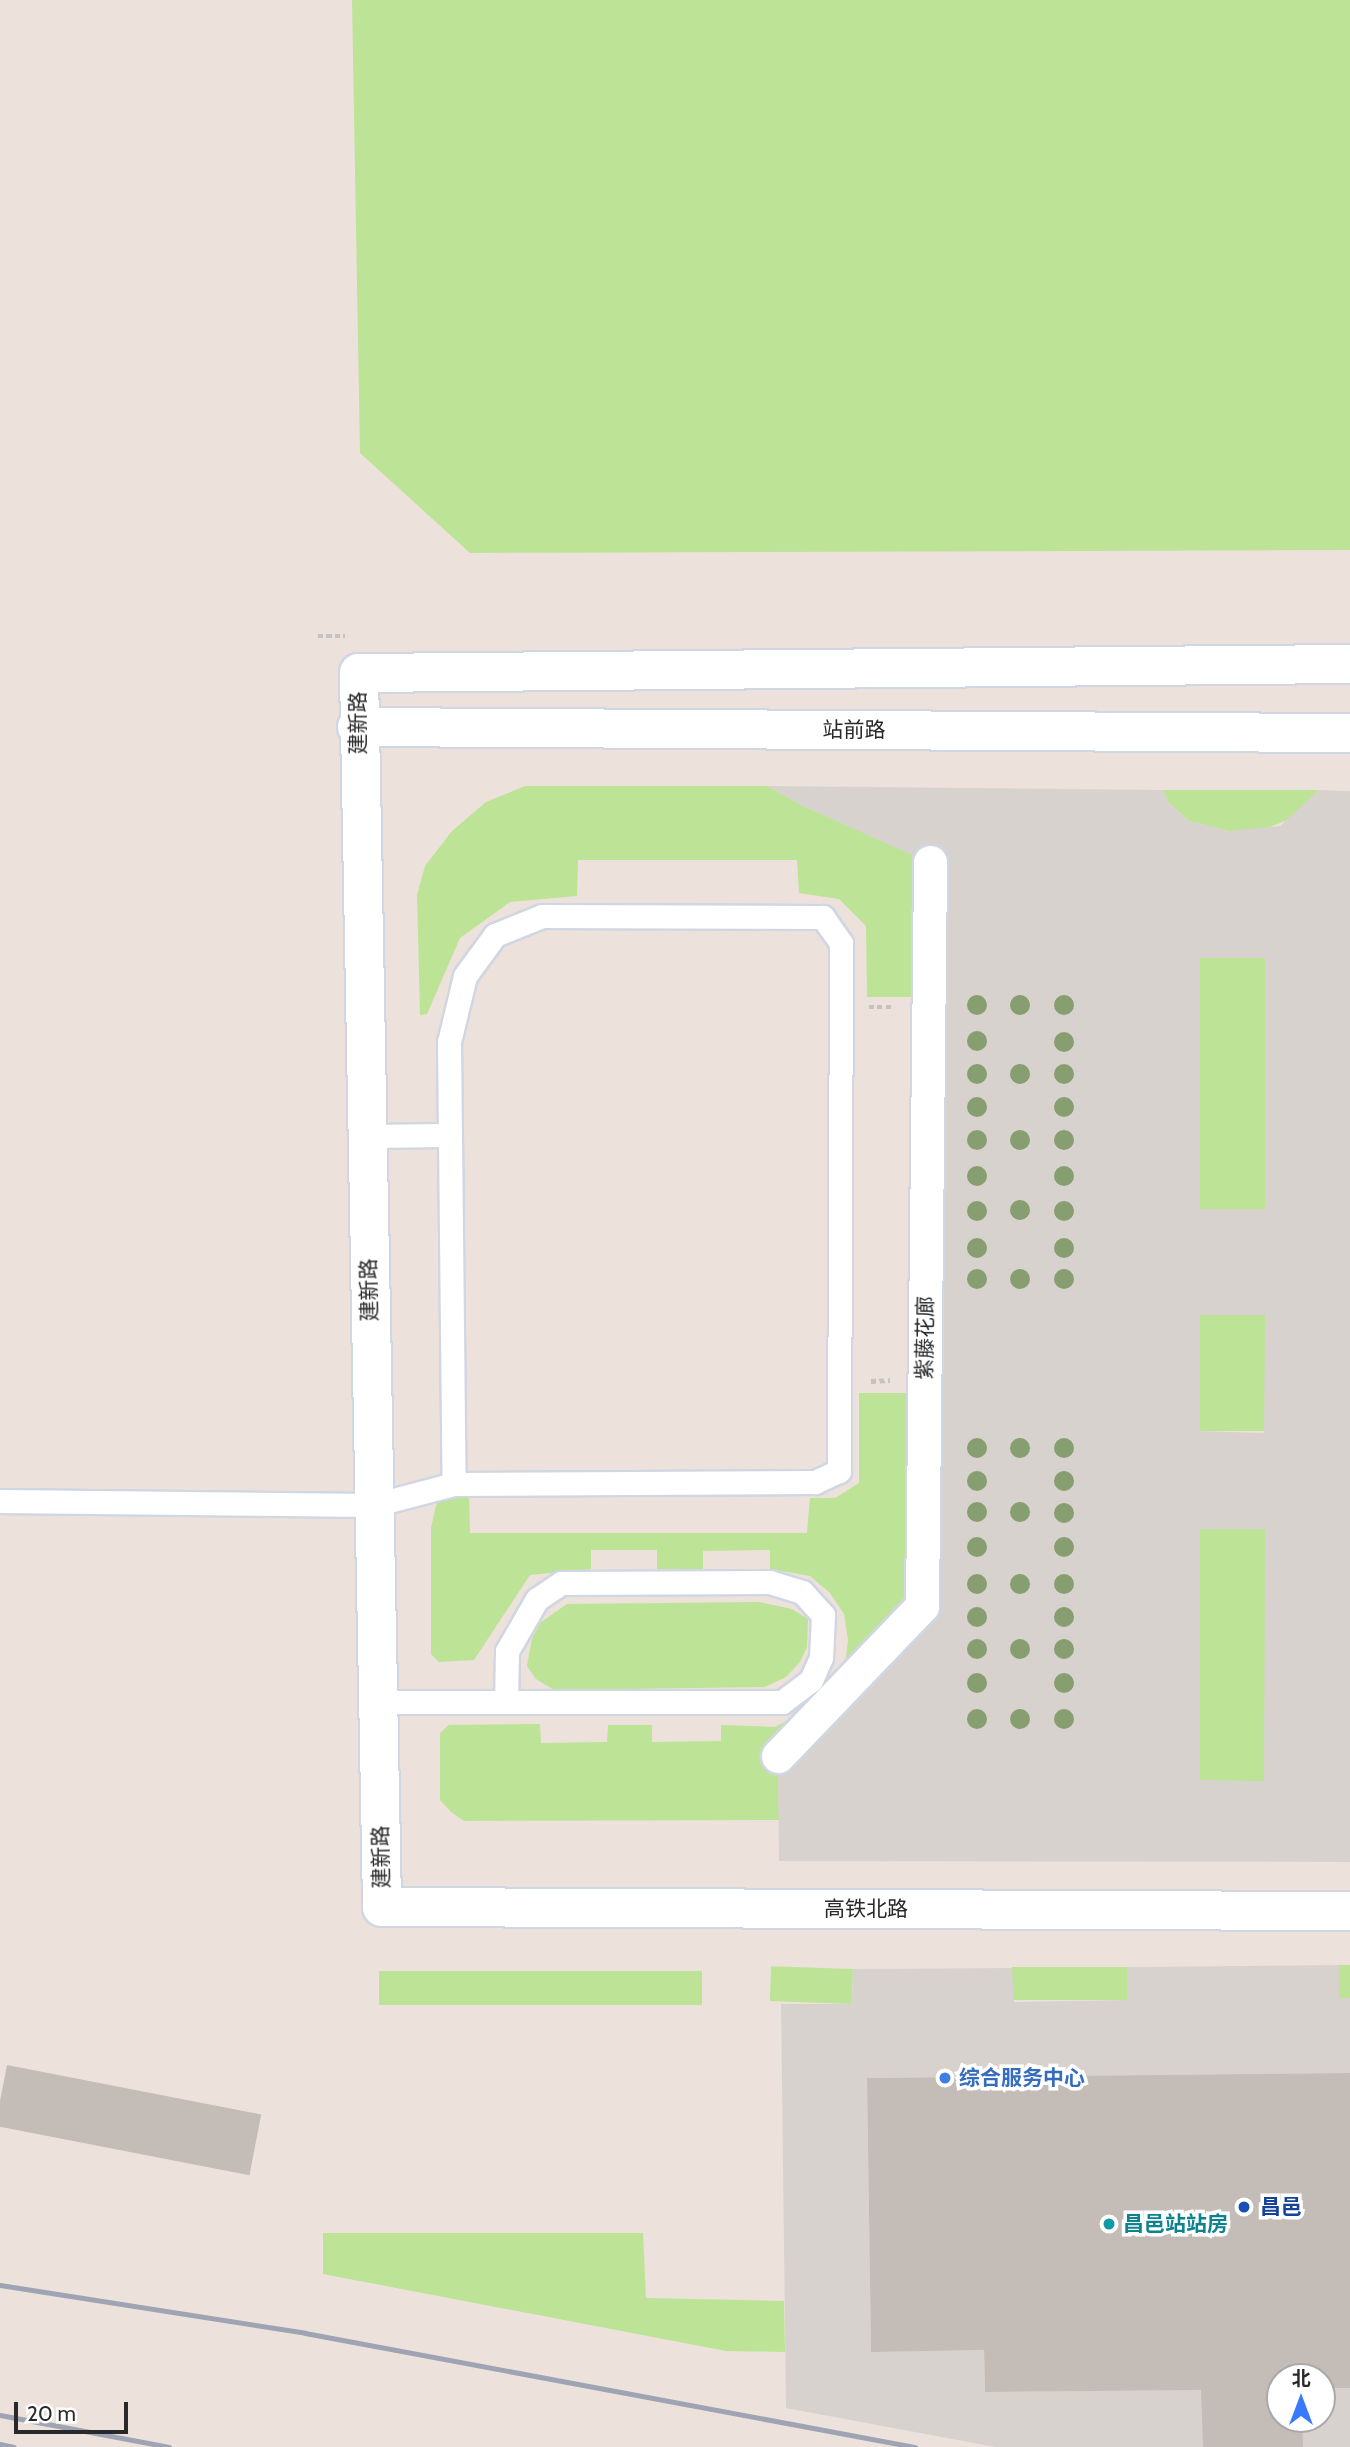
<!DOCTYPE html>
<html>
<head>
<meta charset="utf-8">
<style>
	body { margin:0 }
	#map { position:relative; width:1350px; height:2447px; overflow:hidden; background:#ece2db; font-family:Cabin,"Noto Sans SC",sans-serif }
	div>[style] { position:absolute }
	.green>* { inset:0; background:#bce396; transform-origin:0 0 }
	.plaza>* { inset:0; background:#d8d2ce }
	.building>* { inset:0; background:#c4bcb7; transform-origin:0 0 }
	.path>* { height:4.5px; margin-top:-2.25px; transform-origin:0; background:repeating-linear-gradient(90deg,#c3c3c3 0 5px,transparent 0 8.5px) }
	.roads { filter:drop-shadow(2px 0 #d0d6e2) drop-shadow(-2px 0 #d0d6e2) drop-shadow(0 2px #d0d6e2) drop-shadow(0 -2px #d0d6e2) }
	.service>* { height:23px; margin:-11.5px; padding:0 11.5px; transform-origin:11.5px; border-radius:11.5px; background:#fff }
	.pedestrian>* { height:33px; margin:-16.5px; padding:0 16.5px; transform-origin:16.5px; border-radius:16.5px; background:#fff }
	.tertiary>* { height:38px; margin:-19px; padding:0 19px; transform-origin:19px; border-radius:19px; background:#fff }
	.secondary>* { height:38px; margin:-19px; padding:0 19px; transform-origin:19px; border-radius:19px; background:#fff }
	.rail>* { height:5px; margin:-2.5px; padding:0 2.5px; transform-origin:2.5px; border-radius:2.5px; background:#9ea4b4 }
	.trees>* { width:20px; height:20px; margin:-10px; border-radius:50%; background:#879e70 }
	.dots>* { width:19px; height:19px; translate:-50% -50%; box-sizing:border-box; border:4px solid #fff; border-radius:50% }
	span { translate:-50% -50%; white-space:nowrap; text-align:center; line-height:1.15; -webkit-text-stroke:7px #fff; paint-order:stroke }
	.street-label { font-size:21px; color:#292929 }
	.shop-label { font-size:21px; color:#366cbe; font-weight:700 }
	.left { translate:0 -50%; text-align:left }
	.transit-label { font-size:21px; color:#164399; font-weight:700 }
	.culture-label { font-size:21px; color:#0d838f; font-weight:700 }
	.north { position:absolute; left:1266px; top:2363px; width:70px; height:70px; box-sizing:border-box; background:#fff; border:2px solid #a9a9a9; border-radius:50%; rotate:0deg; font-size:19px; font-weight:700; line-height:28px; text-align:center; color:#292929 }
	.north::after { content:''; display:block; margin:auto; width:24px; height:32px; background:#387afb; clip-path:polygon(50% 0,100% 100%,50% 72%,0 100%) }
	.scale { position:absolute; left:14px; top:2402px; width:114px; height:32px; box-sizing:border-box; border:4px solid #292929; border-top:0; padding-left:9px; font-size:21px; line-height:24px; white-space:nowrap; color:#292929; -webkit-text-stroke:5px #fff; paint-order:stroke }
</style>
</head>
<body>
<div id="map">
	<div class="green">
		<div style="clip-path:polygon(352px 0,1350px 0,1350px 550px,470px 553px,360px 453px)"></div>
		<div style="clip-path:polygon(525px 786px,768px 786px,801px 805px,930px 862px,929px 997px,867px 997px,866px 926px,839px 899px,799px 893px,797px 860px,578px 860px,577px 896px,510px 902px,460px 938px,427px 1014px,420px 1015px,417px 895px,425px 866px,452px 831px,486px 802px)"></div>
		<div style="clip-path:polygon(1163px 790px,1319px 790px,1295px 817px,1260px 831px,1228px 831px,1189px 821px,1168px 802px)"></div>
		<div style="left:1200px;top:957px;width:66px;height:252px"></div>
		<div style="left:1200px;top:1315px;width:65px;height:116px"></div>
		<div style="clip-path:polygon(859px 1393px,924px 1393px,922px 1606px,778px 1756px,779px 1820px,464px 1821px,451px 1812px,440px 1800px,440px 1733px,449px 1725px,540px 1724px,541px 1743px,607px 1742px,608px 1725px,652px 1725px,652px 1742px,721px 1741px,721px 1725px,775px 1727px,813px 1707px,845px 1666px,848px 1640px,844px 1614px,830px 1593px,810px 1576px,770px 1569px,770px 1550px,703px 1551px,703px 1569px,657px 1569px,657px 1550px,591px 1550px,591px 1569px,530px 1575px,474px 1660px,439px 1662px,431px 1654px,431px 1528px,438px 1497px,469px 1496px,470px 1533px,807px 1533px,810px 1498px,835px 1498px,859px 1483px)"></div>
		<div style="left:1200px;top:1529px;width:65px;height:252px"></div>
		<div style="clip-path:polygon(760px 1602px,792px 1609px,808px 1619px,807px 1647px,800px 1662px,786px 1677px,765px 1687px,554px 1690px,536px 1679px,527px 1666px,532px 1638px,541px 1622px,567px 1604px)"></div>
		<div style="left:1339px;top:1965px;width:11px;height:34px"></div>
		<div style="left:1127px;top:1967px;width:33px;height:115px;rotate:90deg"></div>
		<div style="left:853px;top:1969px;width:35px;height:82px;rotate:92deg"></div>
		<div style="left:379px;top:1971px;width:323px;height:34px"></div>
		<div style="clip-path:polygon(323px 2233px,643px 2233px,646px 2298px,784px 2301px,785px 2352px,726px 2351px,323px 2274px)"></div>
	</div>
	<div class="plaza">
		<div style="clip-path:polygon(evenodd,768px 786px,1163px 790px,1168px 802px,1189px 821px,1228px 831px,1280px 826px,1319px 790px,1350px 791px,1350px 1862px,779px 1861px,778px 1756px,922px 1606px,930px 863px,801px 805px,768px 786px,1200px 958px,1265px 958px,1265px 1209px,1200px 1209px,1200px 958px,768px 786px,1200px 1315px,1265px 1315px,1264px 1433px,1200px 1431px,1200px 1315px,768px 786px,1200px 1529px,1265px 1529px,1264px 1781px,1200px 1780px,1200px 1529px)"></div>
		<div style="clip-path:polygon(1339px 1965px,1339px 1998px,1350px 1998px,1350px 2073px,867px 2078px,871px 2351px,984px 2350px,985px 2392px,1280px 2389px,1280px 2419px,1322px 2419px,1322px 2388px,1350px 2388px,1350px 2447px,995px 2447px,786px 2408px,781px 2004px,852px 2004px,853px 1969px,1012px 1968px,1014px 2002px,1127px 2000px,1127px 1967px)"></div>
	</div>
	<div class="building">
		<div style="left:7px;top:2065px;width:259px;height:62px;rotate:11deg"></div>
		<div style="clip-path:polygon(1350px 2073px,1350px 2388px,1322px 2388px,1322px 2377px,1280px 2377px,1280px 2419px,1302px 2419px,1303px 2447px,1203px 2447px,1201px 2390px,985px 2392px,984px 2350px,871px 2352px,867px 2078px)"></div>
	</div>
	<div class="path">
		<div style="left:318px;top:636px;width:27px"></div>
		<div style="left:869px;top:1007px;width:23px"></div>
		<div style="left:871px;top:1381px;width:19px;rotate:-3deg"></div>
	</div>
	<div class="roads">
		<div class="service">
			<div style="left:366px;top:1136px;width:84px;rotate:-0.7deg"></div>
			<div style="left:0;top:1501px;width:374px;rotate:0.6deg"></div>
			<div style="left:374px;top:1505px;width:83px;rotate:-14.7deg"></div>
			<div style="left:454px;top:1484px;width:361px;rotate:-0.3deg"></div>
			<div style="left:815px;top:1482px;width:26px;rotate:-25deg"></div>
			<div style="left:839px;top:1471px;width:528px;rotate:-89.78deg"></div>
			<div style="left:841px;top:943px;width:32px;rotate:-125deg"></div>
			<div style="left:823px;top:917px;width:281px;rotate:-179.8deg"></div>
			<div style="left:542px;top:916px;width:51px;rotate:158deg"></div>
			<div style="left:495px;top:935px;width:51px;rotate:126.2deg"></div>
			<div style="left:465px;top:976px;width:68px;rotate:103.6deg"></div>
			<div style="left:449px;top:1042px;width:442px;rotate:89.4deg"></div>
			<div style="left:378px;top:1702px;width:404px"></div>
			<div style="left:782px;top:1702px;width:36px;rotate:-37deg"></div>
			<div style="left:811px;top:1680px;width:24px;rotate:-66deg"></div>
			<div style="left:821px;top:1658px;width:43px;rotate:-87.3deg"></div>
			<div style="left:823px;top:1615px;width:31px;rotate:-132deg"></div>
			<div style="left:802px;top:1592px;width:34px;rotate:-163deg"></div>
			<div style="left:770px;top:1582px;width:209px;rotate:179.7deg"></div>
			<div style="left:561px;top:1583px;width:29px;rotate:146deg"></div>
			<div style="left:537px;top:1599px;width:60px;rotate:120deg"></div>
			<div style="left:507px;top:1651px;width:51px;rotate:91.1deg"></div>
		</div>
		<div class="pedestrian">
			<div style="left:778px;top:1756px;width:208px;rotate:-46.2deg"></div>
			<div style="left:922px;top:1606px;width:744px;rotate:-89.38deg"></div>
		</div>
		<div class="tertiary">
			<div style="left:359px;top:673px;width:1234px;rotate:88.93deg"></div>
			<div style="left:382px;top:1907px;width:968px;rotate:0.24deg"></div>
		</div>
		<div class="secondary">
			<div style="left:359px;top:673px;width:991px;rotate:-0.52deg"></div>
			<div style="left:357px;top:727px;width:993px;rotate:0.35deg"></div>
		</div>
	</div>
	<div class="rail">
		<div style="left:0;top:2285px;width:309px;rotate:8.9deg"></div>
		<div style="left:305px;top:2333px;width:621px;rotate:10.59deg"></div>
		<div style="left:0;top:2415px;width:172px;rotate:10.7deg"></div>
		<div style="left:0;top:2444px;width:14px;rotate:12deg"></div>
	</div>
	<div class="trees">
		<div style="left:977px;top:1005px"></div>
		<div style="left:1020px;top:1005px"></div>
		<div style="left:1064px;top:1005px"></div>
		<div style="left:977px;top:1041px"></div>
		<div style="left:1064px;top:1042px"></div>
		<div style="left:977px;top:1074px"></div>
		<div style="left:1020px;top:1074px"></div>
		<div style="left:1064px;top:1074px"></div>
		<div style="left:977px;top:1107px"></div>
		<div style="left:1064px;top:1107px"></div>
		<div style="left:977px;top:1140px"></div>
		<div style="left:1020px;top:1140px"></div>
		<div style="left:1064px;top:1140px"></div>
		<div style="left:977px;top:1176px"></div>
		<div style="left:1064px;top:1176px"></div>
		<div style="left:1020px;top:1210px"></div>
		<div style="left:977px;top:1211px"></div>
		<div style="left:1064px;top:1211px"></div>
		<div style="left:977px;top:1248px"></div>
		<div style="left:1064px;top:1248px"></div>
		<div style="left:977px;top:1279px"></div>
		<div style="left:1020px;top:1279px"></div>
		<div style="left:1064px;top:1279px"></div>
		<div style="left:977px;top:1448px"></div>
		<div style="left:1020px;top:1448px"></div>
		<div style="left:1064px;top:1448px"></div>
		<div style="left:977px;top:1481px"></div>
		<div style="left:1064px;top:1481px"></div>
		<div style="left:977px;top:1512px"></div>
		<div style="left:1020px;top:1512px"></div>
		<div style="left:1064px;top:1513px"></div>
		<div style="left:977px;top:1547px"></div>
		<div style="left:1064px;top:1547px"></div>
		<div style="left:977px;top:1584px"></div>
		<div style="left:1020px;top:1584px"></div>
		<div style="left:1064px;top:1584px"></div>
		<div style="left:977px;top:1617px"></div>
		<div style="left:1064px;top:1617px"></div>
		<div style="left:977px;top:1649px"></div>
		<div style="left:1020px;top:1649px"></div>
		<div style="left:1064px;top:1649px"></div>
		<div style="left:977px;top:1683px"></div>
		<div style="left:1064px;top:1683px"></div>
		<div style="left:977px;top:1719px"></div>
		<div style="left:1020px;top:1719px"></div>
		<div style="left:1064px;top:1719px"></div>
	</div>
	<div class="dots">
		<div style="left:945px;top:2078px;background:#3f7fe0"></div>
		<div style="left:1244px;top:2207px;background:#1a4fb4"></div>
		<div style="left:1109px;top:2224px;background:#0f9aa8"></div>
	</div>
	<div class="street-label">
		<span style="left:358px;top:723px;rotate:-90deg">建新路</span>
		<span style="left:854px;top:730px">站前路</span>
		<span style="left:369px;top:1290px;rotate:-91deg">建新路</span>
		<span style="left:925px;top:1338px;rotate:-89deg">紫藤花廊</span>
		<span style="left:381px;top:1857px;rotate:-91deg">建新路</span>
		<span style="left:866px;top:1909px">高铁北路</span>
	</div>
	<div class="shop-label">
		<span class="left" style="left:959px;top:2078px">综合服务中心</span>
	</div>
	<div class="transit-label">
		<span class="left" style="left:1260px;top:2207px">昌邑</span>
	</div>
	<div class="culture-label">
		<span class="left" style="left:1123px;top:2224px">昌邑站站房</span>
	</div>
	<div class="north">北</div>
	<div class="scale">20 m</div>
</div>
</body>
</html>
